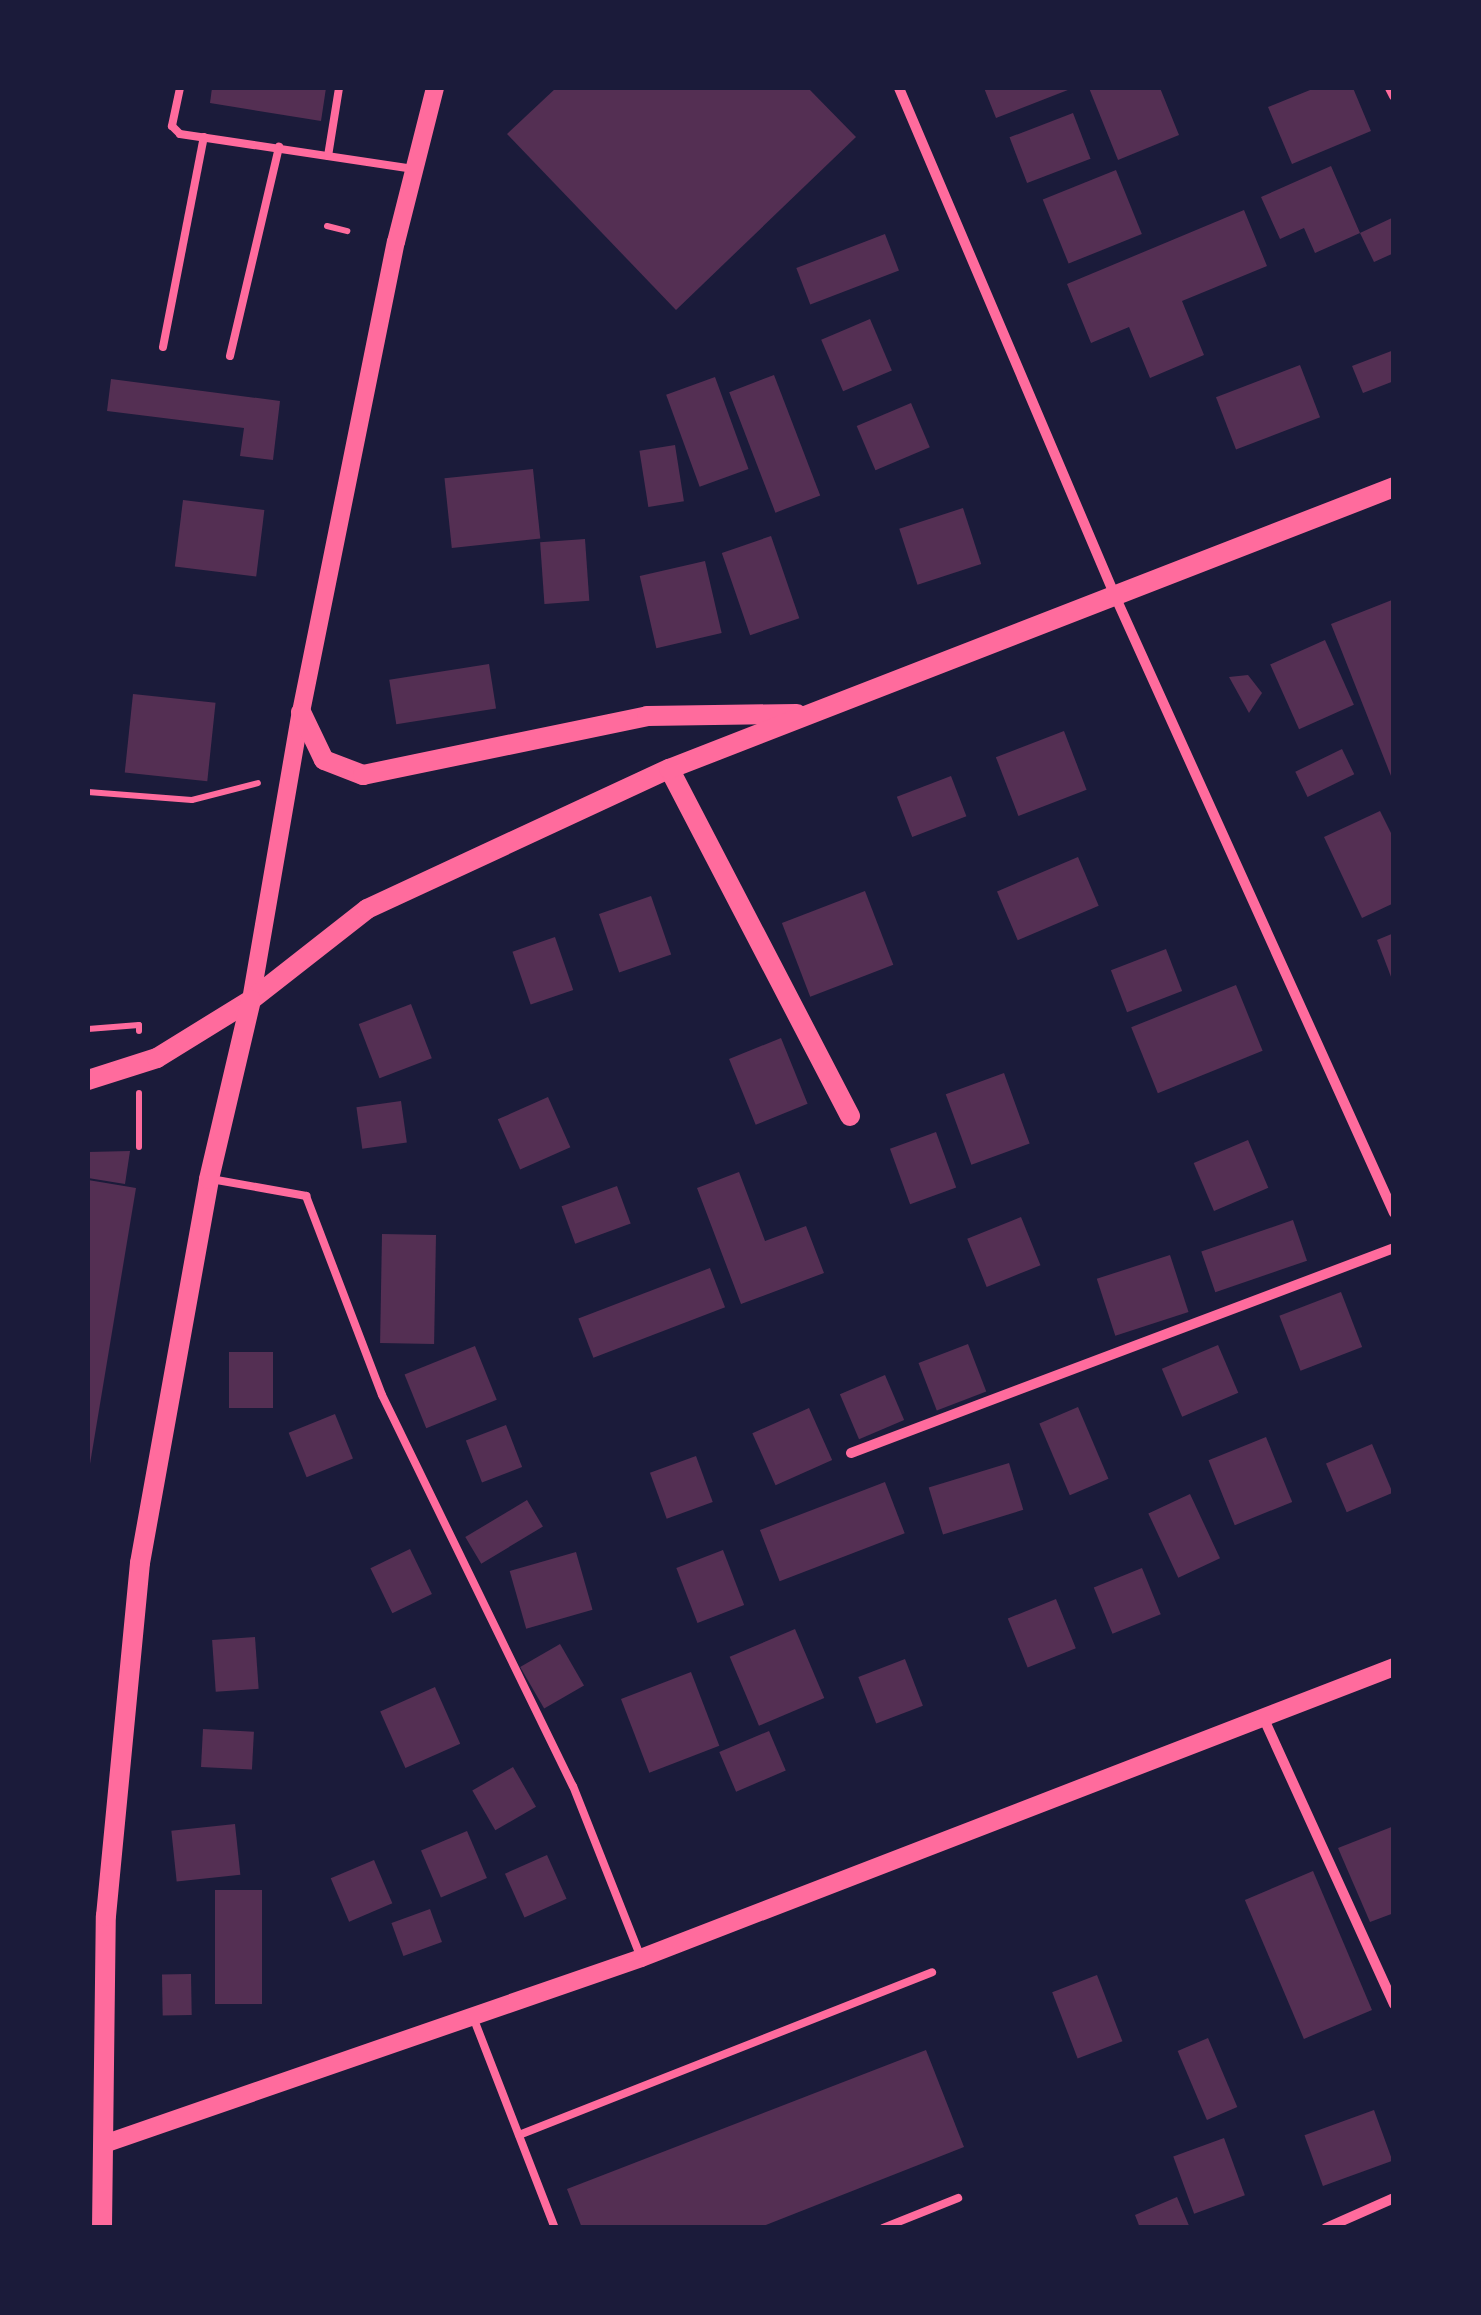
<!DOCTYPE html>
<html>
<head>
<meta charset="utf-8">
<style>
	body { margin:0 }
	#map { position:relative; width:1481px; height:2315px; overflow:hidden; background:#1b1b3a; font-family:"Times New Roman",serif }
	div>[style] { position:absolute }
	.building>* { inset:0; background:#542f53; transform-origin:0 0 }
	.path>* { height:6px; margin:-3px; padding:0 3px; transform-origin:3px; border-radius:3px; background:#ff6b9d }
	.service>* { height:8px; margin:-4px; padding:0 4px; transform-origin:4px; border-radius:4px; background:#ff6b9d }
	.minor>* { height:10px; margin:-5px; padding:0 5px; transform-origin:5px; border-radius:5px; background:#ff6b9d }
	.tertiary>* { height:18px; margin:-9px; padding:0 9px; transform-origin:9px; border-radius:9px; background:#ff6b9d }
	.secondary>* { height:20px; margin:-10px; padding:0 10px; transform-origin:10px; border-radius:10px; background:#ff6b9d }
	span { translate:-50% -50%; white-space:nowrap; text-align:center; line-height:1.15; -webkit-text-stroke:8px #1b1b3a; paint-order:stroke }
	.frame { position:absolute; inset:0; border:90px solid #1b1b3a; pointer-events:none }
</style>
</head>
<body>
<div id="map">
	<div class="building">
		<div style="clip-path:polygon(212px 88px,326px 88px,321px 121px,210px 103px)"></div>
		<div style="clip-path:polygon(556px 88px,808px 88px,856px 137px,676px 310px,507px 134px)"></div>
		<div style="clip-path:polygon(984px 88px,1073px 88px,996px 118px)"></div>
		<div style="clip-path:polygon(1089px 88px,1160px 88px,1179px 135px,1118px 160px)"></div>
		<div style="clip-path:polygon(1315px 88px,1353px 88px,1371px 131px,1292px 164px,1268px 107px)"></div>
		<div style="left:1073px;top:113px;width:49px;height:68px;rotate:69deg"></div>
		<div style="clip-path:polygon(1331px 166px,1360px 233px,1315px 253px,1304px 228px,1280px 239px,1261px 197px)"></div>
		<div style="left:1116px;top:170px;width:69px;height:79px;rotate:68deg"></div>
		<div style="clip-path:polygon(1244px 210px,1267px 266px,1182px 301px,1204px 355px,1150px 378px,1129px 327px,1091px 343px,1067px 284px)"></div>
		<div style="clip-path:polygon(1394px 217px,1394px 253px,1374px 262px,1360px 233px)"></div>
		<div style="left:885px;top:234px;width:39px;height:95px;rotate:69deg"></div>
		<div style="left:870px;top:319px;width:56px;height:53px;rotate:67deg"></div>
		<div style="clip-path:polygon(1394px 350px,1394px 381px,1363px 393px,1352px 366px)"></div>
		<div style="left:1300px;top:365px;width:56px;height:90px;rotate:69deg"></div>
		<div style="left:774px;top:375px;width:129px;height:48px;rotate:69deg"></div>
		<div style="left:715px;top:377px;width:98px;height:52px;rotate:70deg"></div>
		<div style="clip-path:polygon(111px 379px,280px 401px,273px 460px,240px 456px,244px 428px,107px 411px)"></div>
		<div style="left:911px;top:403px;width:48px;height:59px;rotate:67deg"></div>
		<div style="left:675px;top:445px;width:57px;height:36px;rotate:81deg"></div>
		<div style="left:533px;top:469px;width:70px;height:89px;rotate:84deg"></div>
		<div style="left:183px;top:500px;width:82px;height:67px;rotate:7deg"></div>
		<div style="left:963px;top:508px;width:59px;height:67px;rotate:72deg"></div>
		<div style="left:771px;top:536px;width:87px;height:52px;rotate:71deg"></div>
		<div style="left:585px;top:539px;width:62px;height:45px;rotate:86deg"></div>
		<div style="left:705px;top:561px;width:74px;height:67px;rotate:77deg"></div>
		<div style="clip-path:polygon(1392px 600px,1394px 605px,1393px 781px,1331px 624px)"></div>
		<div style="left:1325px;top:640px;width:71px;height:60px;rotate:66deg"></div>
		<div style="left:489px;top:664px;width:45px;height:101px;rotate:81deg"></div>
		<div style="clip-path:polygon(1248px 675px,1262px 693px,1249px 713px,1229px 677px)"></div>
		<div style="left:133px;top:694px;width:83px;height:79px;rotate:6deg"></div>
		<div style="left:1064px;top:731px;width:63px;height:73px;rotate:69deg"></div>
		<div style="left:1342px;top:749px;width:28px;height:52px;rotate:64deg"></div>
		<div style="left:951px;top:776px;width:43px;height:58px;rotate:69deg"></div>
		<div style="clip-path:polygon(1380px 811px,1394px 839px,1394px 903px,1362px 918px,1324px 837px)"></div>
		<div style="left:1078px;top:857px;width:53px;height:88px;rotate:67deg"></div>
		<div style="left:865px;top:891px;width:79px;height:89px;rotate:69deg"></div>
		<div style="left:651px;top:896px;width:62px;height:55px;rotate:71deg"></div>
		<div style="clip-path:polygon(1394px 933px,1394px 982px,1393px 982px,1377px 940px)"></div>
		<div style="left:555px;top:937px;width:56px;height:45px;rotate:71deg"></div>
		<div style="left:1166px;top:949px;width:45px;height:59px;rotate:69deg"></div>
		<div style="left:1236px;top:985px;width:71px;height:113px;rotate:68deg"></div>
		<div style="left:411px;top:1004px;width:58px;height:56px;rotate:69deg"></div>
		<div style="left:781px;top:1038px;width:71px;height:56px;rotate:68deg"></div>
		<div style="left:1004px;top:1073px;width:75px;height:62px;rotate:70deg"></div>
		<div style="left:548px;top:1097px;width:55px;height:55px;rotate:66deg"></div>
		<div style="left:401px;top:1101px;width:42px;height:45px;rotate:82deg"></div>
		<div style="left:936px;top:1132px;width:59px;height:49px;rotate:70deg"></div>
		<div style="left:1248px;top:1140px;width:52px;height:59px;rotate:67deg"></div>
		<div style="clip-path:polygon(130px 1151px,125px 1184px,88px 1178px,88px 1152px)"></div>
		<div style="clip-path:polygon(739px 1172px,765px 1241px,806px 1226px,824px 1273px,741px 1304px,697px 1188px)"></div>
		<div style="clip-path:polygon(88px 1180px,136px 1188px,90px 1464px,88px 1464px)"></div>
		<div style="left:617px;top:1186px;width:40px;height:59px;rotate:70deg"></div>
		<div style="left:1021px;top:1217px;width:52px;height:58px;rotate:68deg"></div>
		<div style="left:1293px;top:1220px;width:43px;height:97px;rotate:71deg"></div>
		<div style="left:382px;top:1234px;width:54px;height:109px;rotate:1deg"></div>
		<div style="left:1170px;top:1255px;width:60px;height:77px;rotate:72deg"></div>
		<div style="left:710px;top:1268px;width:42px;height:141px;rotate:69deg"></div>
		<div style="left:1341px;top:1292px;width:59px;height:66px;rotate:69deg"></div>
		<div style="left:968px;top:1344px;width:51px;height:53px;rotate:69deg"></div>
		<div style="left:1218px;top:1345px;width:52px;height:61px;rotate:67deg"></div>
		<div style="left:475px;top:1346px;width:58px;height:76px;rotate:68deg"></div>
		<div style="left:229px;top:1352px;width:44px;height:56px"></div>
		<div style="left:885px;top:1375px;width:49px;height:49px;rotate:67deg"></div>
		<div style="left:1078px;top:1407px;width:78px;height:42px;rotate:67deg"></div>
		<div style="left:809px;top:1408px;width:57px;height:62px;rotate:66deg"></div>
		<div style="left:335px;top:1414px;width:48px;height:50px;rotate:68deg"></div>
		<div style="left:506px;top:1425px;width:45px;height:43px;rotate:69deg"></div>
		<div style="left:1266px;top:1437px;width:70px;height:62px;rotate:68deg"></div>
		<div style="left:1372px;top:1444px;width:53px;height:50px;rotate:67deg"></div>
		<div style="left:696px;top:1456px;width:49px;height:49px;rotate:70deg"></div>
		<div style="left:1009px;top:1463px;width:49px;height:84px;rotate:73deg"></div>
		<div style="left:885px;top:1482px;width:55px;height:134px;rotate:69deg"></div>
		<div style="left:1190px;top:1494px;width:71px;height:46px;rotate:65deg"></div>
		<div style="left:527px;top:1500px;width:31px;height:72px;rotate:59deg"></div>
		<div style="left:410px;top:1549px;width:50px;height:44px;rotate:64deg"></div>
		<div style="left:723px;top:1550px;width:59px;height:50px;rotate:69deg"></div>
		<div style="left:576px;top:1552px;width:60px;height:69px;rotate:74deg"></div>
		<div style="left:1142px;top:1568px;width:50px;height:52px;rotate:68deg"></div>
		<div style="left:1056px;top:1599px;width:53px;height:52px;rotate:68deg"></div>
		<div style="left:795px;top:1629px;width:75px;height:71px;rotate:67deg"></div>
		<div style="left:255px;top:1637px;width:52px;height:43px;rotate:86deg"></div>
		<div style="left:560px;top:1644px;width:48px;height:46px;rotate:60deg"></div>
		<div style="left:905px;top:1659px;width:50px;height:50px;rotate:69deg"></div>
		<div style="left:691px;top:1672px;width:79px;height:75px;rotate:69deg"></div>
		<div style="left:435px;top:1687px;width:62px;height:60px;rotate:66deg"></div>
		<div style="left:203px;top:1729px;width:51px;height:38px;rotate:3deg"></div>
		<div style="left:769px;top:1731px;width:43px;height:54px;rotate:67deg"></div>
		<div style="left:513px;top:1767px;width:46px;height:47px;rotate:60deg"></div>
		<div style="left:235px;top:1824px;width:51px;height:64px;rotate:84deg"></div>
		<div style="clip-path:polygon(1394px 1826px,1394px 1913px,1370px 1922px,1338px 1848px)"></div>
		<div style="left:467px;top:1831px;width:51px;height:50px;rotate:67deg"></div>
		<div style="left:547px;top:1855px;width:48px;height:46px;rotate:66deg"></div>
		<div style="left:374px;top:1860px;width:47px;height:47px;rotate:67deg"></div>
		<div style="left:1313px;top:1871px;width:151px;height:74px;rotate:67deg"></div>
		<div style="left:215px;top:1890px;width:47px;height:114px"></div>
		<div style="left:430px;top:1909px;width:35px;height:41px;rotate:70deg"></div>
		<div style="left:191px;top:1974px;width:41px;height:29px;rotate:89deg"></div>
		<div style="left:1097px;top:1975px;width:71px;height:48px;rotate:69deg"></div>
		<div style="left:1208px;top:2038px;width:75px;height:33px;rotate:67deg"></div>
		<div style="clip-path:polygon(926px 2050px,964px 2147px,758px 2228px,582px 2228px,567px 2189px)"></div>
		<div style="left:1374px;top:2110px;width:54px;height:74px;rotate:70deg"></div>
		<div style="left:1224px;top:2138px;width:61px;height:54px;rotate:70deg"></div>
		<div style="clip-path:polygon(1177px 2197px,1190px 2228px,1140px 2228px,1135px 2215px)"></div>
	</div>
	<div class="path">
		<div style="left:327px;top:226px;width:21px;rotate:14deg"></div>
		<div style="left:88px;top:792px;width:104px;rotate:4.4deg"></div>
		<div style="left:192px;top:800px;width:68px;rotate:-14.4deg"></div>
		<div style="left:88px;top:1029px;width:51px;rotate:-4.5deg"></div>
		<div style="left:139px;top:1025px;width:6px;rotate:90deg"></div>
		<div style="left:139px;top:1093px;width:54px;rotate:90deg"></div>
	</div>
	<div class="service">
		<div style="left:180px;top:88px;width:39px;rotate:102deg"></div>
		<div style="left:172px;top:126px;width:11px;rotate:45deg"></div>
		<div style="left:180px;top:134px;width:238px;rotate:8.5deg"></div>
		<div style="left:328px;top:156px;width:69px;rotate:-80.8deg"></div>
		<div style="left:163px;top:347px;width:214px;rotate:-79deg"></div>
		<div style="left:230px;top:356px;width:215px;rotate:-76.8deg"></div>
		<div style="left:211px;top:1179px;width:97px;rotate:10.1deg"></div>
		<div style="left:306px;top:1196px;width:213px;rotate:69.1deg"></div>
		<div style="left:382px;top:1395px;width:435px;rotate:64deg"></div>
		<div style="left:573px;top:1786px;width:185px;rotate:68.4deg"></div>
		<div style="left:473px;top:2017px;width:226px;rotate:68.8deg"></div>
		<div style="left:519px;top:2135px;width:444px;rotate:-21.5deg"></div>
		<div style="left:883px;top:2228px;width:81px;rotate:-21.8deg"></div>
	</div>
	<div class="minor">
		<div style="left:899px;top:88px;width:552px;rotate:66.96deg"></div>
		<div style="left:1115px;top:596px;width:677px;rotate:65.67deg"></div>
		<div style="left:1390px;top:88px;width:9px;rotate:63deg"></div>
		<div style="left:851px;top:1453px;width:580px;rotate:-20.68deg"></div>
		<div style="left:1263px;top:1717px;width:316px;rotate:65.5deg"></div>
		<div style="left:1326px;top:2228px;width:74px;rotate:-23.8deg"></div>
	</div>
	<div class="tertiary">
		<div style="left:251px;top:1000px;width:292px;rotate:-80.2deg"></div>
		<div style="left:301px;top:712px;width:480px;rotate:-78.6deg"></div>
		<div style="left:396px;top:242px;width:159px;rotate:-75.8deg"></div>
		<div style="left:104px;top:2144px;width:568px;rotate:-19.1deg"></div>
		<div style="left:641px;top:1958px;width:807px;rotate:-21.13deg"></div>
	</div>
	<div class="secondary">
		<div style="left:301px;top:712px;width:53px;rotate:64.4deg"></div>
		<div style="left:324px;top:760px;width:42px;rotate:21deg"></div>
		<div style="left:363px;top:775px;width:290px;rotate:-11.7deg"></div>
		<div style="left:647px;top:716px;width:150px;rotate:-0.8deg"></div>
		<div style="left:88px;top:1080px;width:72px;rotate:-17.7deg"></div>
		<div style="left:157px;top:1058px;width:110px;rotate:-31.7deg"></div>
		<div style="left:251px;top:1000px;width:147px;rotate:-38.1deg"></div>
		<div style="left:367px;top:909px;width:333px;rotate:-24.9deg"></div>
		<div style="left:850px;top:1116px;width:391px;rotate:-117.5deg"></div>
		<div style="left:669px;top:769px;width:778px;rotate:-21.25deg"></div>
		<div style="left:102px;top:2228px;width:312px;rotate:-89.3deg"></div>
		<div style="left:106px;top:1916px;width:355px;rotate:-84.5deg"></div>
		<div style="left:140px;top:1563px;width:390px;rotate:-79.8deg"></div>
		<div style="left:209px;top:1179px;width:184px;rotate:-76.8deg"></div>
	</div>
	<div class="frame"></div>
</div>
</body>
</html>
